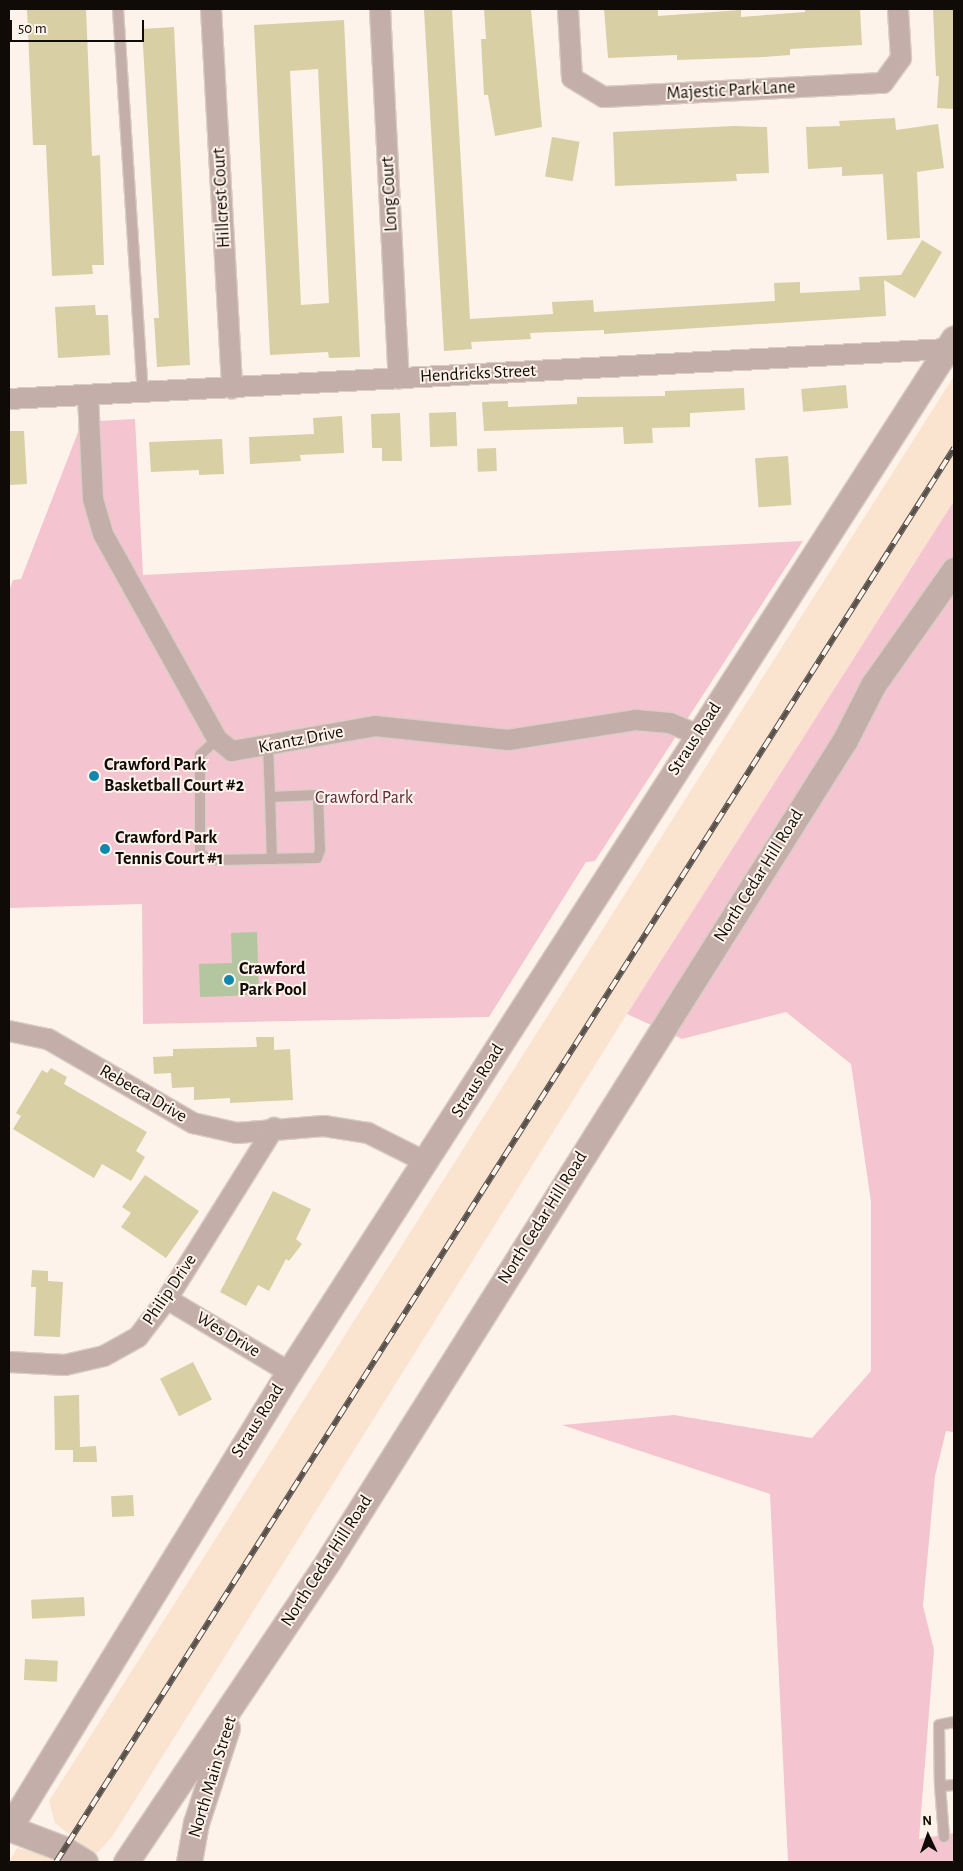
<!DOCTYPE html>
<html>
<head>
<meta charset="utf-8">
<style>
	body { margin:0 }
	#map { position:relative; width:963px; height:1871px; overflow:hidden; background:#fef3ea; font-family:"Alegreya Sans",sans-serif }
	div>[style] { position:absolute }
	.built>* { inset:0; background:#fbe4cf }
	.green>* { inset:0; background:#f4c4d0 }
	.water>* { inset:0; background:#b3c69f }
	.building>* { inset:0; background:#d8cfa4; transform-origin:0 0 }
	.roads { filter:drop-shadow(1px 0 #d8cec6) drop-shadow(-1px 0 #d8cec6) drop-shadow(0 1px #d8cec6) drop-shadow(0 -1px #d8cec6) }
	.service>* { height:10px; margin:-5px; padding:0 5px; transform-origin:5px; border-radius:5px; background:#c4aea9 }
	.minor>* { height:20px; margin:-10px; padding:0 10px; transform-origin:10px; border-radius:10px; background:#c4aea9 }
	.tertiary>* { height:25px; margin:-12.5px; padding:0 12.5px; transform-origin:12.5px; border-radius:12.5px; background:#c4aea9 }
	.rail>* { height:5.5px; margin-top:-2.75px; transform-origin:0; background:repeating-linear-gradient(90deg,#fef3ea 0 11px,#58514b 0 22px); box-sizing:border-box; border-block:1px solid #58514b }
	.dots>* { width:14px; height:14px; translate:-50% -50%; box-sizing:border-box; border:2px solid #fef3ea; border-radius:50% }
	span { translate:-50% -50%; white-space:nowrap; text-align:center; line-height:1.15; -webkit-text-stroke:4px #fef3ea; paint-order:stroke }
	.street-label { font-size:18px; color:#100b06 }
	.poi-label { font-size:18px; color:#100b06; font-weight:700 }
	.left { translate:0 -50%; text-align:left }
	.park-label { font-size:18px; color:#61263a }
	.frame { position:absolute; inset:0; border:10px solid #100b06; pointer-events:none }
	.north { position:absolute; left:903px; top:1811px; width:50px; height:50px; -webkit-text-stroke:4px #fef3ea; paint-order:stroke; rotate:357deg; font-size:14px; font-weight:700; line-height:20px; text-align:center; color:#100b06 }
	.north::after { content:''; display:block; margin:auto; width:18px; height:22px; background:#100b06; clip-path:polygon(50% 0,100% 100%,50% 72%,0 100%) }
	.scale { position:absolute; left:10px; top:20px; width:134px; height:22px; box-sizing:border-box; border:2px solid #100b06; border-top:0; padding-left:6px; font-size:15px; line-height:18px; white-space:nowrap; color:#100b06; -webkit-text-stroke:4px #fef3ea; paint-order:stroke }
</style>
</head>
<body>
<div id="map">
	<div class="built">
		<div style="clip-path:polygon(954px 376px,954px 501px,627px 1014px,112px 1837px,97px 1853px,88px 1849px,55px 1823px,49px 1801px)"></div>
		<div style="clip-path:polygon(17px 1848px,43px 1854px,55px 1862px,9px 1862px)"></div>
	</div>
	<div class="green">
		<div style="clip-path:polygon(135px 419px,143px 575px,803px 541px,595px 861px,586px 862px,489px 1017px,143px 1024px,142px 904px,9px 908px,9px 591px,13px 580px,21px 579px,82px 422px)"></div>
		<div style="clip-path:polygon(954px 501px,954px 1432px,946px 1431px,935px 1476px,923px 1606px,934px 1650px,919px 1839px,954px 1833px,954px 1862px,788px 1862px,770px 1494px,562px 1425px,674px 1415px,812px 1438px,871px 1371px,871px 1202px,851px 1064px,786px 1012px,682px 1039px,627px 1014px)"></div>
	</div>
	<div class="water">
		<div style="clip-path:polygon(257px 932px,259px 995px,200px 997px,199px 964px,232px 963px,231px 933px)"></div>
	</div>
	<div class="building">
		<div style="clip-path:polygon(27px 9px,86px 9px,92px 156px,100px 155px,104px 265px,92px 265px,93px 274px,52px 276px,46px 145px,33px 145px)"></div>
		<div style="clip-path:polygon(452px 9px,470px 319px,553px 314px,552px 302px,593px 300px,594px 312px,775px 301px,774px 283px,800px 282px,800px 293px,860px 290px,859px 277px,901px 275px,922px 240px,942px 252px,915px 298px,884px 280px,886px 316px,604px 334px,604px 330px,530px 333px,531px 339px,471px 342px,472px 349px,444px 351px,424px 10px)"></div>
		<div style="clip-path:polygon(484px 9px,531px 9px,542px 127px,495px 136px,488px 95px,484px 95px,481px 39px,486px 39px)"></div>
		<div style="clip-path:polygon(604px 9px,658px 9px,658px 16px,741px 10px,741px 17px,805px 12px,805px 9px,860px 9px,862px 45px,790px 49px,790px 55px,764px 57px,677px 60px,677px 55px,608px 58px)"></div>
		<div style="clip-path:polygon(933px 9px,954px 9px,954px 109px,937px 108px,939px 76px,936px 76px)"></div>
		<div style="clip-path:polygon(evenodd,344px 20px,360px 357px,329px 358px,328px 352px,270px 355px,254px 25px,344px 20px,318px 69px,329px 303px,301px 305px,290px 71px,318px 69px)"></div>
		<div style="clip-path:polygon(174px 27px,190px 365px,157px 367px,154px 318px,159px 318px,142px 29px)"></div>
		<div style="clip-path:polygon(895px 118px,896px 130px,938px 124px,944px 168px,917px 172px,920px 238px,887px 240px,883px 174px,842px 176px,842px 167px,808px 169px,806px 127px,840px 126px,839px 121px)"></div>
		<div style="clip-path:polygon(734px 126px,767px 127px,769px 173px,736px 174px,737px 181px,615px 186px,613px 132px)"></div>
		<div style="left:552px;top:137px;width:28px;height:40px;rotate:10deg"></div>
		<div style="clip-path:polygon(95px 305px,96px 315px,108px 315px,110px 355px,58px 358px,55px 307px)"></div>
		<div style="left:846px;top:385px;width:23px;height:45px;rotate:85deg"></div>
		<div style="clip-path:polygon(744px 388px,745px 410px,690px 413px,690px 427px,652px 428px,653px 443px,624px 444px,623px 427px,484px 431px,482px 402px,508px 401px,508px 407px,577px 404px,577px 397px,665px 396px,665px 391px)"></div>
		<div style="left:456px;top:412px;width:34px;height:27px;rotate:88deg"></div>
		<div style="clip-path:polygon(400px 413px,402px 461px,382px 461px,382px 448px,372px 448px,371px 414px)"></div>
		<div style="clip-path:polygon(342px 416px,344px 453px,300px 455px,301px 461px,250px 464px,249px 437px,314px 434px,313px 418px)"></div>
		<div style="clip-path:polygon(9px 431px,24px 431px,27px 484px,9px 485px)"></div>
		<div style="clip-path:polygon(222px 439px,224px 474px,199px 475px,199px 470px,151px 472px,149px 442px)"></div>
		<div style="left:496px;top:448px;width:23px;height:19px;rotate:88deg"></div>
		<div style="left:788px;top:456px;width:49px;height:33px;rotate:86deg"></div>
		<div style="clip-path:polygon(256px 1037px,274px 1037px,274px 1050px,290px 1049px,293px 1100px,230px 1103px,230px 1098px,194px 1100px,194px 1087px,172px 1088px,171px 1073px,154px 1074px,153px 1057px,173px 1056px,173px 1049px,257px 1047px)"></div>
		<div style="clip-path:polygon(51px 1068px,67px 1077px,64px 1084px,147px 1132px,136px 1151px,145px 1157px,131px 1181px,102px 1164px,94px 1178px,13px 1129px,21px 1116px,16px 1113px,42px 1070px,47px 1073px)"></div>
		<div style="clip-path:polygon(145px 1175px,199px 1211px,166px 1258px,121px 1227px,131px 1213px,122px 1207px)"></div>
		<div style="clip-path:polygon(273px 1191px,311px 1209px,296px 1239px,302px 1244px,289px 1261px,286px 1259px,269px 1291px,258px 1285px,246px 1306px,220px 1292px)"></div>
		<div style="clip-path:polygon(32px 1270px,48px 1271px,48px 1281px,63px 1282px,60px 1337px,34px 1336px,36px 1287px,31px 1287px)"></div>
		<div style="left:193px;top:1362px;width:42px;height:37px;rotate:63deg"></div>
		<div style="clip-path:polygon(79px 1395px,80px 1447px,96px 1446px,97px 1462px,73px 1462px,73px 1450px,55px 1450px,54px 1396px)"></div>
		<div style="left:133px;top:1495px;width:21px;height:22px;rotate:87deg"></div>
		<div style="left:84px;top:1597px;width:19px;height:53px;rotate:87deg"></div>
		<div style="left:25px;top:1659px;width:33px;height:21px;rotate:3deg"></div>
	</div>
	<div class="roads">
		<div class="service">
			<div style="left:118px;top:9px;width:385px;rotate:86.3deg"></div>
			<div style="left:217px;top:739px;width:23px;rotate:137deg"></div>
			<div style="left:200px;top:755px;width:99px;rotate:90deg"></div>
			<div style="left:200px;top:854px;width:15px;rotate:23deg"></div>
			<div style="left:214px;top:860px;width:103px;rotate:-1.1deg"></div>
			<div style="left:317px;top:858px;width:9px;rotate:-69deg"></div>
			<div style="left:320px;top:850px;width:55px;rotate:-92.1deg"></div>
			<div style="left:318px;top:795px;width:48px;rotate:177.6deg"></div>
			<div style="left:270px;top:797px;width:51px;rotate:-92.2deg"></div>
			<div style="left:270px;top:797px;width:62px;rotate:88.2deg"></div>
			<div style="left:954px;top:1722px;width:15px;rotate:169deg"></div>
			<div style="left:939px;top:1725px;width:61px;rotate:89.1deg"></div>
			<div style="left:940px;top:1786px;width:14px;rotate:-4deg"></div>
			<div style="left:940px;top:1786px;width:51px;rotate:85.5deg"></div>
		</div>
		<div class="minor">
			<div style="left:211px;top:9px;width:380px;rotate:86.8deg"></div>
			<div style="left:380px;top:9px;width:370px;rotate:87.1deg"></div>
			<div style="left:568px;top:9px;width:69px;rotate:86.7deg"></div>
			<div style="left:572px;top:78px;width:37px;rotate:31deg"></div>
			<div style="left:604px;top:97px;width:279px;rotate:-2.9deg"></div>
			<div style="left:883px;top:83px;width:31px;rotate:-54deg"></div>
			<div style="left:901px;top:58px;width:49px;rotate:-93.5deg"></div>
			<div style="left:88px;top:396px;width:103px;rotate:87.2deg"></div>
			<div style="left:93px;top:499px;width:36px;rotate:74deg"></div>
			<div style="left:103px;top:534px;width:235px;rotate:60.9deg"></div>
			<div style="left:217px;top:739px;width:19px;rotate:39deg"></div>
			<div style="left:232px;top:751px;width:145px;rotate:-9.9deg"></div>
			<div style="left:375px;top:726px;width:134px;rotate:6deg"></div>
			<div style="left:508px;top:740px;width:130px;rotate:-8.9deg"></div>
			<div style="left:636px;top:720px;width:34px;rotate:5deg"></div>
			<div style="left:670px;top:723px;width:30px;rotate:23deg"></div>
			<div style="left:9px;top:399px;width:940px;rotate:-3.05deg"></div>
			<div style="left:9px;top:1031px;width:40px;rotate:12deg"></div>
			<div style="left:48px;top:1039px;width:168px;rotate:30.1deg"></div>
			<div style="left:193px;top:1123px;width:45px;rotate:12.8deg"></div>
			<div style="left:237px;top:1133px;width:87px;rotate:-4.6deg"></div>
			<div style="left:324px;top:1126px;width:45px;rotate:9deg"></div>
			<div style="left:368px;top:1133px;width:65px;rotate:26.6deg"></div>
			<div style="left:167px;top:1299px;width:142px;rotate:30.9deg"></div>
			<div style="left:9px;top:1362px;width:56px;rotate:3.1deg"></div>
			<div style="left:65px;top:1365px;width:40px;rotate:-13deg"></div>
			<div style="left:104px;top:1356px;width:39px;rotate:-29deg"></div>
			<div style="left:138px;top:1337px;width:48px;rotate:-52.7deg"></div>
			<div style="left:167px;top:1299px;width:202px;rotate:-58deg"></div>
		</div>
		<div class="tertiary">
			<div style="left:85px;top:1862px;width:25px;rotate:-148deg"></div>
			<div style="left:64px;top:1849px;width:59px;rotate:-159.1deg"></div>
			<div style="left:9px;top:1828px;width:535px;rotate:-58.45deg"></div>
			<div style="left:289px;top:1372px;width:1229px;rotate:-57.25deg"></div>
			<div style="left:126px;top:1862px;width:366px;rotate:-56.1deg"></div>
			<div style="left:330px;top:1558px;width:967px;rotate:-57.81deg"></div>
			<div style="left:845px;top:740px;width:62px;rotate:-63deg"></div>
			<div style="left:873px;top:685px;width:141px;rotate:-54.8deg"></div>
			<div style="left:189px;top:1862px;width:40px;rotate:-80deg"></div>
			<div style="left:196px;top:1823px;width:100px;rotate:-71.9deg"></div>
		</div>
	</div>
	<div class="rail">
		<div style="left:56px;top:1862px;width:1675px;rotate:-57.58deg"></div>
	</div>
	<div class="dots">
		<div style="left:94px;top:776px;background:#1088ac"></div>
		<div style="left:105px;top:849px;background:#1088ac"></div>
		<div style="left:229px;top:980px;background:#1088ac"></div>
	</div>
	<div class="street-label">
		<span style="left:731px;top:91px;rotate:-3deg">Majestic Park Lane</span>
		<span style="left:390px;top:194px;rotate:-93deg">Long Court</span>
		<span style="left:222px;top:198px;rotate:-93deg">Hillcrest Court</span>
		<span style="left:478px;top:374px;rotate:-3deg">Hendricks Street</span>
		<span style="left:695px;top:739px;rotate:-57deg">Straus Road</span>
		<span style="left:301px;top:740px;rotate:-11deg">Krantz Drive</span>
		<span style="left:759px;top:876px;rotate:-58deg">North Cedar Hill Road</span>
		<span style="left:478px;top:1081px;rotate:-58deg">Straus Road</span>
		<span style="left:143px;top:1094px;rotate:30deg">Rebecca Drive</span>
		<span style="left:543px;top:1218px;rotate:-58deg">North Cedar Hill Road</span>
		<span style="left:170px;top:1290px;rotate:-56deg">Philip Drive</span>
		<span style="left:228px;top:1335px;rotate:31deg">Wes Drive</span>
		<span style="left:258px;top:1421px;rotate:-58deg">Straus Road</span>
		<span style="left:327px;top:1561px;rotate:-57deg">North Cedar Hill Road</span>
		<span style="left:213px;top:1777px;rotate:-73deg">North Main Street</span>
	</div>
	<div class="poi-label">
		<span class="left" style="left:104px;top:776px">Crawford Park<br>Basketball Court #2</span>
		<span class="left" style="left:115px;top:849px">Crawford Park<br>Tennis Court #1</span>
		<span class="left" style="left:239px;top:980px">Crawford<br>Park Pool</span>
	</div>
	<div class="park-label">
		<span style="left:364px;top:798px">Crawford Park</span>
	</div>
	<div class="frame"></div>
	<div class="north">N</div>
	<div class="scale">50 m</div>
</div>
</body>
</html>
